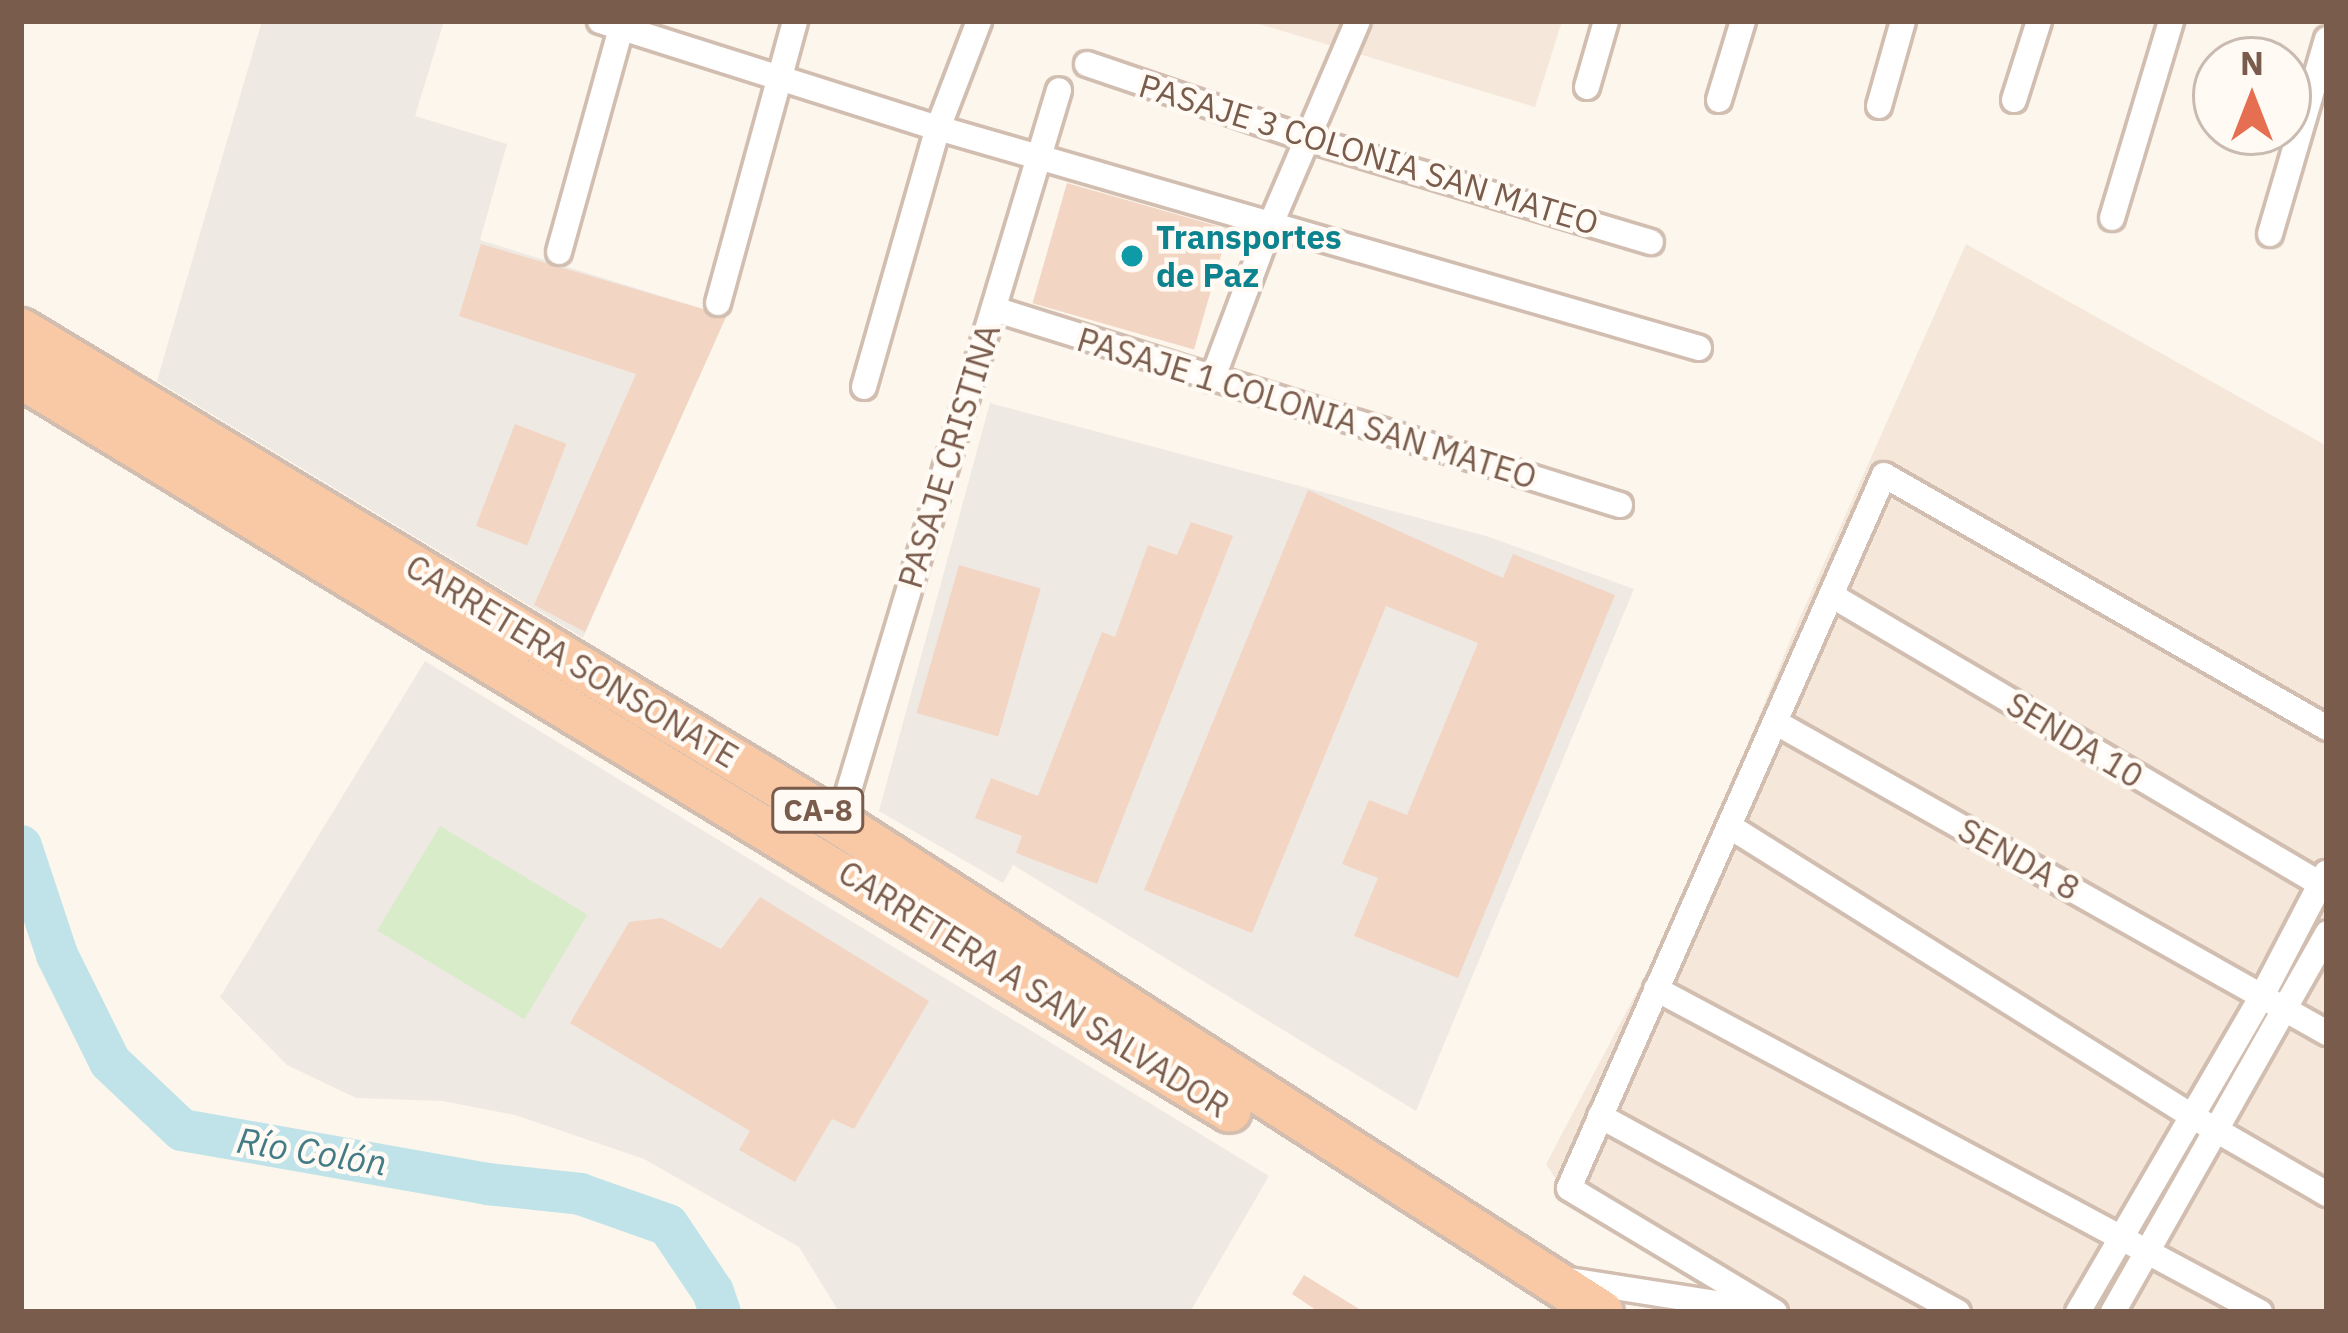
<!DOCTYPE html>
<html>
<head>
<meta charset="utf-8">
<style>
	body { margin:0 }
	#map { position:relative; width:2348px; height:1333px; overflow:hidden; background:#fdf6ec; font-family:"IBM Plex Sans",sans-serif }
	div>[style] { position:absolute }
	.residential>* { inset:0; background:#f5e8da }
	.industrial>* { inset:0; background:#efe9e4 }
	.green>* { inset:0; background:#d8ecc9; transform-origin:0 0 }
	.river>* { height:42px; margin:-21px; padding:0 21px; transform-origin:21px; border-radius:21px; background:#bfe3e8 }
	.building>* { inset:0; background:#f3d5c3; transform-origin:0 0 }
	.roads { filter:drop-shadow(3px 0 #d1beb0) drop-shadow(-3px 0 #d1beb0) drop-shadow(0 3px #d1beb0) drop-shadow(0 -3px #d1beb0) }
	.minor>* { height:24px; margin:-12px; padding:0 12px; transform-origin:12px; border-radius:12px; background:#fff }
	.trunk>* { height:42px; margin:-21px; padding:0 21px; transform-origin:21px; border-radius:21px; background:#f9c8a4 }
	.dots>* { width:33px; height:33px; translate:-50% -50%; box-sizing:border-box; border:6px solid #fffaf3; border-radius:50% }
	span { translate:-50% -50%; white-space:nowrap; text-align:center; line-height:1.15; -webkit-text-stroke:9px #fffaf3; paint-order:stroke }
	.shield-label span { padding:3px 9px; background:#fffaf3; border:3px solid; border-radius:9px; -webkit-text-stroke-width:0 }
	.shield-label { font-size:30px; color:#7a5c4d; font-weight:700 }
	.street-label { font-size:33px; color:#7a5c4d }
	.culture-label { font-size:33px; color:#0d838f; font-weight:700 }
	.left { translate:0 -50%; text-align:left }
	.water-label { font-size:36px; color:#437c86; font-style:italic }
	.frame { position:absolute; inset:0; border:24px solid #7a5c4d; pointer-events:none }
	.north { position:absolute; left:2192px; top:36px; width:120px; height:120px; box-sizing:border-box; background:#fffaf3; border:3px solid #cabbb1; border-radius:50%; rotate:0deg; font-size:33px; font-weight:700; line-height:48px; text-align:center; color:#7a5c4d }
	.north::after { content:''; display:block; margin:auto; width:42px; height:54px; background:#e76f51; clip-path:polygon(50% 0,100% 100%,50% 72%,0 100%) }
</style>
</head>
<body>
<div id="map">
	<div class="residential">
		<div style="clip-path:polygon(1249px 21px,1562px 21px,1535px 107px)"></div>
		<div style="clip-path:polygon(1966px 244px,2327px 446px,2327px 1312px,1774px 1312px,1561px 1187px,1546px 1164px,1680px 910px,1794px 631px)"></div>
	</div>
	<div class="industrial">
		<div style="clip-path:polygon(262px 21px,444px 21px,415px 116px,507px 144px,480px 240px,726px 316px,583px 638px,157px 381px)"></div>
		<div style="clip-path:polygon(990px 403px,1486px 536px,1634px 589px,1416px 1111px,1013px 865px,1003px 883px,879px 811px)"></div>
		<div style="clip-path:polygon(425px 661px,1269px 1176px,1190px 1312px,839px 1312px,799px 1247px,644px 1159px,515px 1115px,442px 1101px,356px 1098px,287px 1065px,220px 997px)"></div>
	</div>
	<div class="green">
		<div style="left:440px;top:826px;width:172px;height:122px;rotate:31deg"></div>
	</div>
	<div class="river">
		<div style="left:21px;top:846px;width:115px;rotate:71.7deg"></div>
		<div style="left:57px;top:955px;width:119px;rotate:63.6deg"></div>
		<div style="left:110px;top:1062px;width:99px;rotate:43.4deg"></div>
		<div style="left:182px;top:1130px;width:310px;rotate:10deg"></div>
		<div style="left:487px;top:1184px;width:94px;rotate:6.1deg"></div>
		<div style="left:580px;top:1194px;width:93px;rotate:19.4deg"></div>
		<div style="left:668px;top:1225px;width:81px;rotate:56.1deg"></div>
		<div style="left:713px;top:1292px;width:21px;rotate:71deg"></div>
	</div>
	<div class="building">
		<div style="left:1067px;top:183px;width:168px;height:125px;rotate:16deg"></div>
		<div style="clip-path:polygon(481px 244px,703px 309px,713px 318px,726px 317px,585px 632px,534px 605px,636px 374px,459px 316px)"></div>
		<div style="left:515px;top:424px;width:55px;height:109px;rotate:21deg"></div>
		<div style="clip-path:polygon(1308px 490px,1503px 578px,1513px 554px,1615px 595px,1458px 978px,1354px 936px,1378px 878px,1342px 864px,1369px 800px,1407px 815px,1478px 643px,1386px 606px,1252px 933px,1144px 890px)"></div>
		<div style="clip-path:polygon(1191px 522px,1233px 536px,1097px 884px,1016px 853px,1022px 836px,975px 818px,991px 778px,1038px 796px,1102px 632px,1115px 637px,1148px 545px,1177px 555px)"></div>
		<div style="left:959px;top:565px;width:85px;height:154px;rotate:16deg"></div>
		<div style="clip-path:polygon(760px 897px,929px 1001px,854px 1129px,832px 1119px,795px 1182px,739px 1150px,750px 1131px,570px 1023px,629px 922px,662px 918px,721px 949px)"></div>
		<div style="clip-path:polygon(1304px 1275px,1364px 1312px,1319px 1312px,1292px 1294px)"></div>
	</div>
	<div class="roads">
		<div class="minor">
			<div style="left:600px;top:21px;width:355px;rotate:17.6deg"></div>
			<div style="left:938px;top:128px;width:792px;rotate:16.12deg"></div>
			<div style="left:1087px;top:64px;width:232px;rotate:18.8deg"></div>
			<div style="left:1307px;top:139px;width:359px;rotate:16.7deg"></div>
			<div style="left:1587px;top:87px;width:69px;rotate:-73.9deg"></div>
			<div style="left:1719px;top:100px;width:83px;rotate:-73.1deg"></div>
			<div style="left:2014px;top:100px;width:83px;rotate:-72.4deg"></div>
			<div style="left:1879px;top:106px;width:88px;rotate:-74.2deg"></div>
			<div style="left:2112px;top:218px;width:206px;rotate:-73.3deg"></div>
			<div style="left:2270px;top:234px;width:203px;rotate:-73.7deg"></div>
			<div style="left:559px;top:252px;width:240px;rotate:-74.5deg"></div>
			<div style="left:718px;top:303px;width:292px;rotate:-74.7deg"></div>
			<div style="left:994px;top:309px;width:656px;rotate:17.39deg"></div>
			<div style="left:1212px;top:380px;width:165px;rotate:-69.4deg"></div>
			<div style="left:1270px;top:226px;width:223px;rotate:-66.8deg"></div>
			<div style="left:864px;top:387px;width:269px;rotate:-74.1deg"></div>
			<div style="left:938px;top:128px;width:115px;rotate:-69deg"></div>
			<div style="left:1831px;top:595px;width:576px;rotate:30.57deg"></div>
			<div style="left:1775px;top:722px;width:634px;rotate:29.4deg"></div>
			<div style="left:839px;top:823px;width:765px;rotate:-73.29deg"></div>
			<div style="left:1729px;top:826px;width:544px;rotate:32.08deg"></div>
			<div style="left:2190px;top:1115px;width:158px;rotate:30deg"></div>
			<div style="left:1656px;top:989px;width:685px;rotate:28.14deg"></div>
			<div style="left:1600px;top:1116px;width:408px;rotate:28.7deg"></div>
			<div style="left:1563px;top:1279px;width:199px;rotate:8.9deg"></div>
			<div style="left:1775px;top:1312px;width:240px;rotate:-149deg"></div>
			<div style="left:1569px;top:1188px;width:779px;rotate:-66.16deg"></div>
			<div style="left:1884px;top:475px;width:510px;rotate:29.73deg"></div>
			<div style="left:2078px;top:1312px;width:366px;rotate:-59.8deg"></div>
			<div style="left:2262px;top:996px;width:139px;rotate:-62.5deg"></div>
			<div style="left:2113px;top:1312px;width:435px;rotate:-60.5deg"></div>
		</div>
		<div class="trunk">
			<div style="left:21px;top:330px;width:955px;rotate:31.08deg"></div>
			<div style="left:839px;top:823px;width:906px;rotate:32.66deg"></div>
			<div style="left:21px;top:377px;width:1414px;rotate:31.26deg"></div>
		</div>
	</div>
	<div class="dots">
		<div style="left:1132px;top:256px;background:#0f9aa8"></div>
	</div>
	<div class="shield-label">
		<span style="left:818px;top:810px">CA-8</span>
	</div>
	<div class="street-label">
		<span style="left:1369px;top:154px;rotate:17deg">PASAJE 3 COLONIA SAN MATEO</span>
		<span style="left:1307px;top:408px;rotate:17deg">PASAJE 1 COLONIA SAN MATEO</span>
		<span style="left:949px;top:456px;rotate:-73deg">PASAJE CRISTINA</span>
		<span style="left:572px;top:661px;rotate:31deg">CARRETERA SONSONATE</span>
		<span style="left:2075px;top:740px;rotate:31deg">SENDA 10</span>
		<span style="left:2019px;top:859px;rotate:29deg">SENDA 8</span>
		<span style="left:1034px;top:989px;rotate:32deg">CARRETERA A SAN SALVADOR</span>
	</div>
	<div class="culture-label">
		<span class="left" style="left:1156px;top:256px">Transportes<br>de Paz</span>
	</div>
	<div class="water-label">
		<span style="left:312px;top:1151px;rotate:9deg">Río Colón</span>
	</div>
	<div class="frame"></div>
	<div class="north">N</div>
</div>
</body>
</html>
